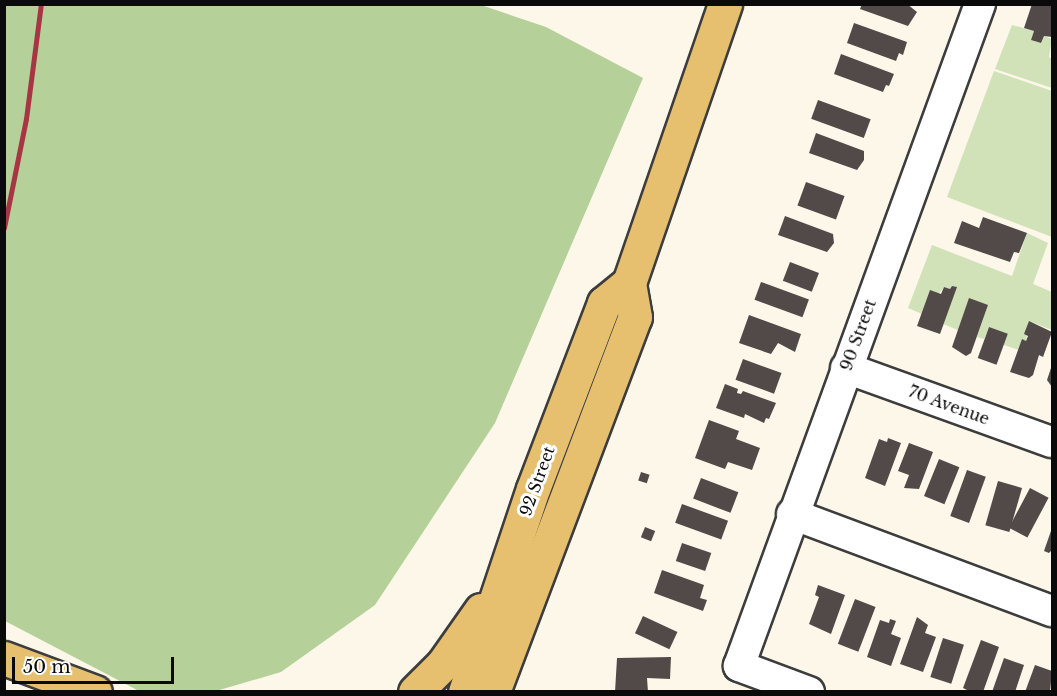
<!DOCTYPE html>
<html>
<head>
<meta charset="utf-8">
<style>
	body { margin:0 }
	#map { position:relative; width:1057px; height:696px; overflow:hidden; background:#fcf7e9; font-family:"Libre Baskerville",serif }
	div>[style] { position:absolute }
	.green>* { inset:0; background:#d1e1b8 }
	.forest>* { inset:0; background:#b6d099 }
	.building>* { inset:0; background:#514a48; transform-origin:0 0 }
	.roads { filter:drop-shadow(2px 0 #3d3d3d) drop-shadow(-2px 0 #3d3d3d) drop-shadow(0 2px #3d3d3d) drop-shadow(0 -2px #3d3d3d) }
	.minor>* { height:30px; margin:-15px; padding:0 15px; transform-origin:15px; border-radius:15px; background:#fff }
	.major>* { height:33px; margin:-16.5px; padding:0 16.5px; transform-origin:16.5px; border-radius:16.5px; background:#e6c06f }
	.rail>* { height:4.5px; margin:-2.25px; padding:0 2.25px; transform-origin:2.25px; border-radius:2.25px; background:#a73543 }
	span { translate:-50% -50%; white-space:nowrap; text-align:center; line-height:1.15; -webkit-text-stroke:6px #fff; paint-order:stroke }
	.street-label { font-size:16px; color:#0a0a0a }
	.frame { position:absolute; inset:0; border:6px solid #0a0a0a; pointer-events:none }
	.scale { position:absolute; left:12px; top:657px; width:162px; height:27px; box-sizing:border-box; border:3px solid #0a0a0a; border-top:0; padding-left:8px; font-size:18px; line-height:21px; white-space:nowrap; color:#0a0a0a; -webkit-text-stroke:4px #fff; paint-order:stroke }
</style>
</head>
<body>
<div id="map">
	<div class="green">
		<div style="clip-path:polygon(1012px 25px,1034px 31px,1031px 40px,1041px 43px,1044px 36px,1052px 39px,1049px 57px,1052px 59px,1052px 88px,995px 69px)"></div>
		<div style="clip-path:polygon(994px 71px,1052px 91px,1052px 237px,947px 197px)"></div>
		<div style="clip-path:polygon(1027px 233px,1048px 243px,1033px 284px,1052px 292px,1052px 330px,1029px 321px,1026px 341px,1022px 340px,1019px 350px,1004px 345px,989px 327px,984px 339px,977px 337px,988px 305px,958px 330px,943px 324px,956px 287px,952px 286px,950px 289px,944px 287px,922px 314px,908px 308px,932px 245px,1012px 276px)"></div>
	</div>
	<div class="forest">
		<div style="clip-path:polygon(4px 5px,481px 5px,546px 27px,643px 78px,495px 423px,375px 605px,281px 672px,216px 691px,139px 691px,5px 621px)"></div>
	</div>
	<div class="building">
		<div style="clip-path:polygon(862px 4px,907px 4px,917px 12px,908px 26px,860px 9px)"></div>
		<div style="clip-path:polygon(1032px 4px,1052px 4px,1052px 37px,1044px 36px,1041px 43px,1031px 40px,1034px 31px,1024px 28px)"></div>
		<div style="clip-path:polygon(854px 23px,907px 42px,903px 55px,899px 53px,896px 61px,847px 43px)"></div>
		<div style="clip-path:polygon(841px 54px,894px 74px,889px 86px,886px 85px,883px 92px,834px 74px)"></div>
		<div style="left:818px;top:100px;width:56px;height:20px;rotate:20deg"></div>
		<div style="clip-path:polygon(816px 133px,864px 151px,864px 160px,857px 170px,809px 153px)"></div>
		<div style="left:806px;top:182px;width:41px;height:25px;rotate:20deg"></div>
		<div style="clip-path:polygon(785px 216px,833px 234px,834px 243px,827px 252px,778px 235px)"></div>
		<div style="clip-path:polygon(983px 217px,1027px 233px,1019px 253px,1014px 252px,1010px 262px,954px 243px,962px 221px,979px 228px)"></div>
		<div style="left:790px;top:262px;width:31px;height:20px;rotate:21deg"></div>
		<div style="left:761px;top:282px;width:51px;height:19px;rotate:20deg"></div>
		<div style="clip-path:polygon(952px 286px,957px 287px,940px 334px,917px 326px,930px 290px,941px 294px,944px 287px,950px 289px)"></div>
		<div style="clip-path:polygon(969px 298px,988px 305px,971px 353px,966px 356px,952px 347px)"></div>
		<div style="clip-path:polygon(749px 315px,801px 334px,795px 352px,778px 343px,771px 354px,739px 343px)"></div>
		<div style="clip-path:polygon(1029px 321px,1052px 332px,1043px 357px,1039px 355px,1033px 375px,1029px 378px,1010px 372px,1022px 339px,1026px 341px,1028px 336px,1024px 334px)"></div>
		<div style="left:989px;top:327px;width:20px;height:33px;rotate:20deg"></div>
		<div style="left:743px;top:359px;width:41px;height:22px;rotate:20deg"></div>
		<div style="clip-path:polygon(1052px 365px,1052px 387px,1047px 380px)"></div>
		<div style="clip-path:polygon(725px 384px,738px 389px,737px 393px,741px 394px,743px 391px,776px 403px,769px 419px,766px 418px,764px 423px,745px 414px,744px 418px,716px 408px)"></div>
		<div style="clip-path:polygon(709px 420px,739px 431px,736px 439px,760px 448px,752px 470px,728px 462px,725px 469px,695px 458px)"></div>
		<div style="clip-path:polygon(888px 438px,901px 443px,885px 486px,865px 478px,879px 439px,887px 442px)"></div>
		<div style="clip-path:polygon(909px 443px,933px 452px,919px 489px,904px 488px,909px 475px,898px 471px)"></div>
		<div style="left:939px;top:459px;width:22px;height:40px;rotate:22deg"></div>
		<div style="left:967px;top:470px;width:20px;height:49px;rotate:20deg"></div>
		<div style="left:641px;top:472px;width:9px;height:9px;rotate:18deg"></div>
		<div style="left:701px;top:478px;width:40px;height:22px;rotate:21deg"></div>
		<div style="left:998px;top:481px;width:25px;height:46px;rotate:16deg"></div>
		<div style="left:1030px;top:488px;width:21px;height:45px;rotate:28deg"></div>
		<div style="left:682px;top:504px;width:49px;height:20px;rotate:20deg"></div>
		<div style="left:645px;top:527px;width:11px;height:11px;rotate:22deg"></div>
		<div style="clip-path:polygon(1052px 528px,1052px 550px,1049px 553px,1044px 551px)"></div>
		<div style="left:682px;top:543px;width:31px;height:19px;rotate:19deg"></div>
		<div style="clip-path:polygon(662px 570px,704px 585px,700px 598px,707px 600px,703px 611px,654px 593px)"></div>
		<div style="clip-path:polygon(818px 585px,845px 595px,831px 634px,809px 624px,819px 597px,815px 595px)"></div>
		<div style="left:855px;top:599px;width:22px;height:48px;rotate:21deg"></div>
		<div style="left:643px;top:616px;width:38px;height:19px;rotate:25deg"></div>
		<div style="clip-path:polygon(917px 617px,928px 625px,925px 633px,936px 637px,923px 672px,900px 664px)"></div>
		<div style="clip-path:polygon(890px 619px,896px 621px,891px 634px,901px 638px,891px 666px,867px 657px,880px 620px,889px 623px)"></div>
		<div style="left:943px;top:638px;width:22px;height:41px;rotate:18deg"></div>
		<div style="clip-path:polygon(981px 640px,999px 647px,983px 692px,971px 692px,963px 688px)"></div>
		<div style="clip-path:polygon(671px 657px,670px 679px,647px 678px,648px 692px,615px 692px,617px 658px)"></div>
		<div style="clip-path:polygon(1004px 658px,1024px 665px,1015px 692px,992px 692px)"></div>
		<div style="clip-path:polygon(1035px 665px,1052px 671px,1050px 692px,1025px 692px)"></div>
	</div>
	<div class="roads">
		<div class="minor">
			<div style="left:846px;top:368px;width:219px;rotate:19.8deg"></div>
			<div style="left:792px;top:514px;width:278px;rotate:20.5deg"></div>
			<div style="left:809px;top:692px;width:75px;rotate:-159.6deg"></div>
			<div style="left:739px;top:666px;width:705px;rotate:-70deg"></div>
		</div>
		<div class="major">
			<div style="left:4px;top:658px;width:97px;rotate:20.5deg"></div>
			<div style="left:415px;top:692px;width:40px;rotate:-45deg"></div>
			<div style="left:443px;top:664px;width:66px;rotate:-54.9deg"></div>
			<div style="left:465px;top:692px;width:214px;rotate:-71.5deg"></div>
			<div style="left:533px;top:489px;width:199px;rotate:-69.1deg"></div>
			<div style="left:604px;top:303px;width:32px;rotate:-39deg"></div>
			<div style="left:493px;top:692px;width:401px;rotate:-69.3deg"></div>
			<div style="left:635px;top:317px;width:35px;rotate:-100deg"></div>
			<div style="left:629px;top:283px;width:295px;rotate:-71deg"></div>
		</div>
	</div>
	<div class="rail">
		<div style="left:4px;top:228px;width:111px;rotate:-78.6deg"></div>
		<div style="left:26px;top:119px;width:116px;rotate:-82.6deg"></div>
	</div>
	<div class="street-label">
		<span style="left:858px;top:335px;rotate:-70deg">90 Street</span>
		<span style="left:949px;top:405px;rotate:20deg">70 Avenue</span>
		<span style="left:537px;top:481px;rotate:-70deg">92 Street</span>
	</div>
	<div class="frame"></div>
	<div class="scale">50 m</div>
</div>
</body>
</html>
